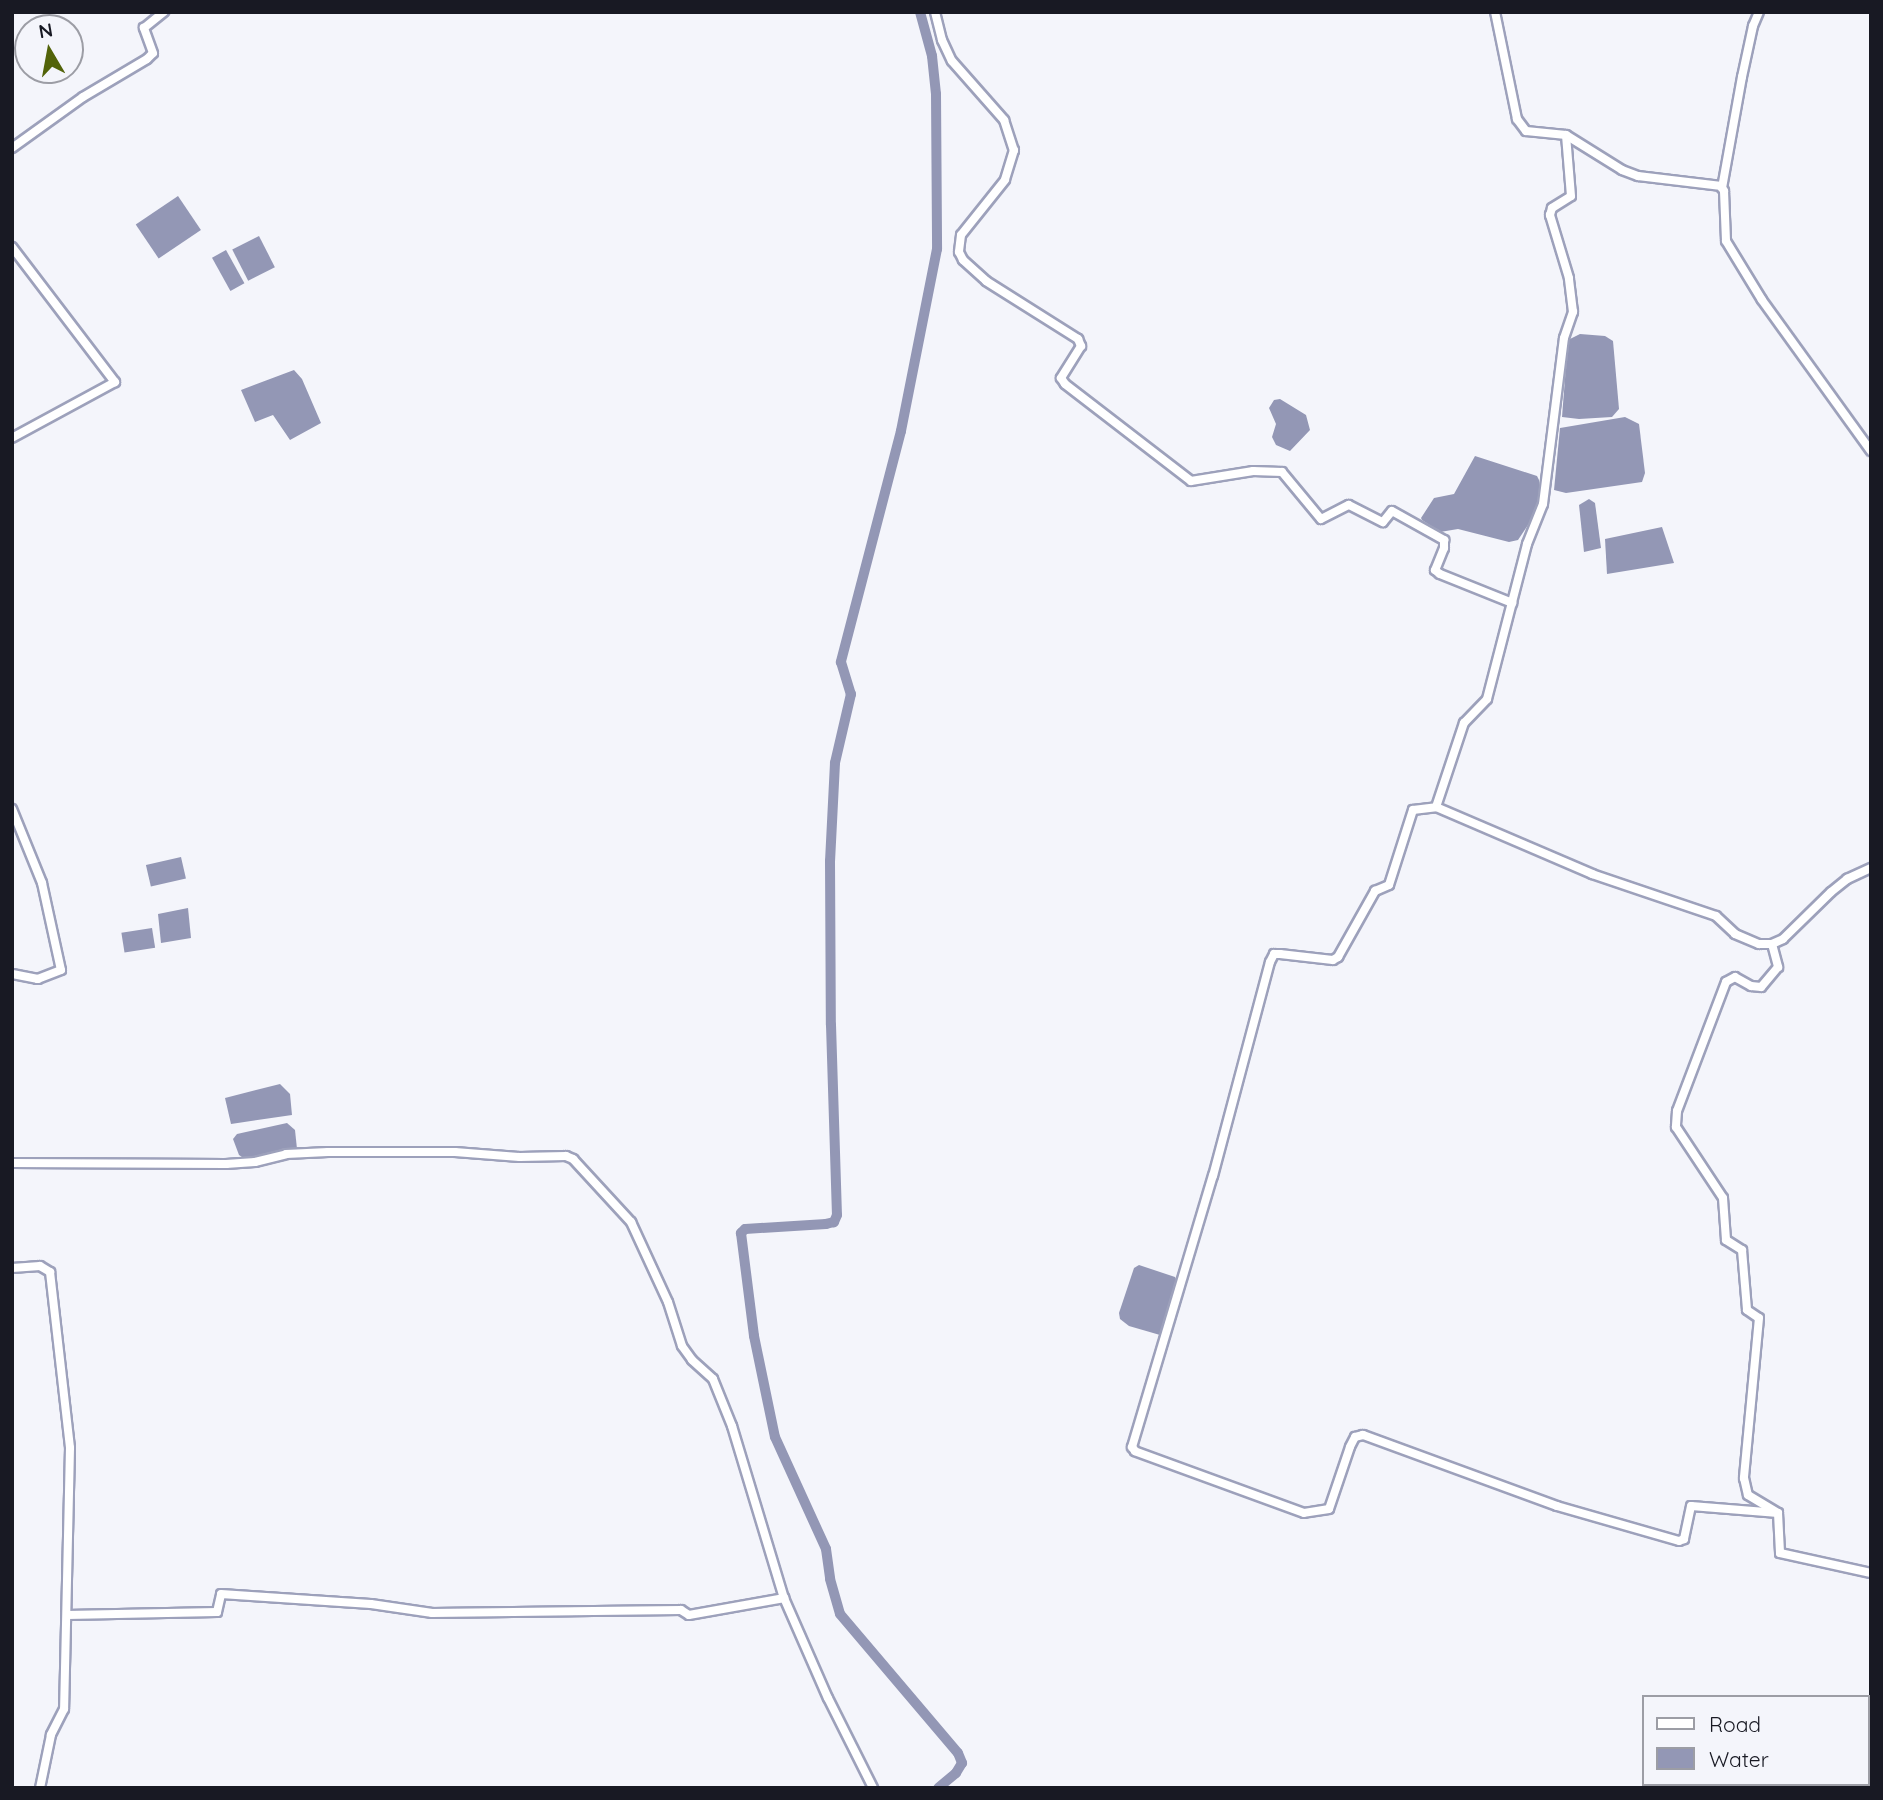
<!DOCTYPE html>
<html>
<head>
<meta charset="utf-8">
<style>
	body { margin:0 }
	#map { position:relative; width:1883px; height:1800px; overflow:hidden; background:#f4f5fb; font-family:Quicksand,sans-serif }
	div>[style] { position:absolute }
	.water>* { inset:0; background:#9397b5; transform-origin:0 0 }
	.canal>* { height:10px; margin:-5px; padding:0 5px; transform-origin:5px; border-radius:5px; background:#9397b5 }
	.roads { filter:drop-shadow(2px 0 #9da1bb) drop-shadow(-2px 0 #9da1bb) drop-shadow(0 2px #9da1bb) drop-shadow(0 -2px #9da1bb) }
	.minor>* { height:8px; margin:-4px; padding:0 4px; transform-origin:4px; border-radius:4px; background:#fff }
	span { translate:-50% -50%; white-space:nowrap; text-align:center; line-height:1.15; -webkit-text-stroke:5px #f4f5fb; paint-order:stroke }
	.frame { position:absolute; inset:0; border:14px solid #181923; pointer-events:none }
	.legend { position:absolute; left:1642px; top:1695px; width:228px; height:91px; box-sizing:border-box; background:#f4f5fb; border:2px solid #9c9da5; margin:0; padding:9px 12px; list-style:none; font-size:21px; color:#181923 }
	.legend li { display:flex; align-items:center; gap:14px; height:35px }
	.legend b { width:35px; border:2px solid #9c9da5 }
	.north { position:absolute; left:14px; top:14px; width:70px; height:70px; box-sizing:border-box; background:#f4f5fb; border:2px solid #9c9da5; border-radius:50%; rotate:350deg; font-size:19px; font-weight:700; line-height:28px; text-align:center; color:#181923 }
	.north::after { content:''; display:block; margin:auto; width:24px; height:32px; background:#526309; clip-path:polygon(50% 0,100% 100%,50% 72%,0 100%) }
</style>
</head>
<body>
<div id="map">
	<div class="water">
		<div style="left:178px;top:196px;width:41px;height:51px;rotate:56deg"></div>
		<div style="left:259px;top:236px;width:35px;height:30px;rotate:63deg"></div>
		<div style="left:226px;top:250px;width:38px;height:16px;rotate:61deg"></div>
		<div style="clip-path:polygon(1580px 334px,1605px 336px,1613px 341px,1619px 409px,1612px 417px,1579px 419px,1562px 417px,1568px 340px)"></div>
		<div style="clip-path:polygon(294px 370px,302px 379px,321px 423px,290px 440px,273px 415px,255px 422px,241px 390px)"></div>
		<div style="clip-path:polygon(1280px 399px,1306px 415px,1310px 430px,1290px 451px,1276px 445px,1272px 437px,1276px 424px,1269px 408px,1274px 400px)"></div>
		<div style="clip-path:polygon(1625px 417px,1639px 424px,1645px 473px,1642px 482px,1566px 493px,1554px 490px,1560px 428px)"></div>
		<div style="clip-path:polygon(1475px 456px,1537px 476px,1539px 480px,1539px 501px,1532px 519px,1518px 540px,1509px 542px,1458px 529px,1440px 532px,1422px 520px,1421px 518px,1434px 498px,1454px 494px)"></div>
		<div style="clip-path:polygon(1589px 499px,1595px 503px,1601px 548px,1584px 552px,1579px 505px)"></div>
		<div style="clip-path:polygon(1662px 527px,1674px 563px,1607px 574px,1605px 539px)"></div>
		<div style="left:181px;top:857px;width:22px;height:36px;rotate:77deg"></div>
		<div style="clip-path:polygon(188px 908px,191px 938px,161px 943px,158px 914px)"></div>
		<div style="left:152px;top:928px;width:20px;height:31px;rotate:81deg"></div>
		<div style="clip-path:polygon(280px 1084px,290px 1094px,292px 1115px,231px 1124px,225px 1098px)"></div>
		<div style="clip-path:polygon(287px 1123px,295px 1130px,297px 1149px,245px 1159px,239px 1155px,233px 1139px,237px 1134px)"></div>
		<div style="clip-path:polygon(1139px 1265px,1175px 1277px,1177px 1281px,1160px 1335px,1129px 1326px,1120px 1319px,1119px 1313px,1134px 1268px)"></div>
	</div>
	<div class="canal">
		<div style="left:920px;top:12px;width:46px;rotate:74.7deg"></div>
		<div style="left:932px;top:56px;width:38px;rotate:84deg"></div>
		<div style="left:936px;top:94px;width:155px;rotate:89.6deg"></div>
		<div style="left:937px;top:249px;width:186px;rotate:101.2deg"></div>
		<div style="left:901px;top:431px;width:239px;rotate:104.6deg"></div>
		<div style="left:841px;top:662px;width:34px;rotate:73deg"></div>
		<div style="left:851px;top:694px;width:71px;rotate:103.1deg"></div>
		<div style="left:835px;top:763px;width:98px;rotate:92.9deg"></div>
		<div style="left:830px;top:861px;width:164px;rotate:89.7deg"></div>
		<div style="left:831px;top:1025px;width:190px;rotate:88.2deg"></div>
		<div style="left:837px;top:1215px;width:8px;rotate:113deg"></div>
		<div style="left:834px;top:1222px;width:8px;rotate:166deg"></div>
		<div style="left:826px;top:1224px;width:81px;rotate:176.5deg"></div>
		<div style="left:745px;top:1229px;width:6px;rotate:135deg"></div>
		<div style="left:741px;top:1233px;width:104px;rotate:82.8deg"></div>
		<div style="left:754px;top:1336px;width:103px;rotate:78.3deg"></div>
		<div style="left:775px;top:1437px;width:123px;rotate:65.5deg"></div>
		<div style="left:826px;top:1549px;width:30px;rotate:82deg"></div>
		<div style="left:830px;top:1579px;width:36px;rotate:74deg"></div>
		<div style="left:840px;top:1614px;width:182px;rotate:49.7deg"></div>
		<div style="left:958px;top:1753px;width:11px;rotate:68deg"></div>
		<div style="left:962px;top:1763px;width:12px;rotate:121deg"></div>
		<div style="left:956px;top:1773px;width:23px;rotate:140deg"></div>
	</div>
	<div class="roads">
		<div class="minor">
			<div style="left:935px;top:12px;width:29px;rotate:76deg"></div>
			<div style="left:942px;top:40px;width:23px;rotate:65deg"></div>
			<div style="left:952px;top:61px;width:79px;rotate:48.6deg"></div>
			<div style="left:1004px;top:120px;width:32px;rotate:72deg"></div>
			<div style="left:1014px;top:150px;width:31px;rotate:107deg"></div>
			<div style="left:1005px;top:180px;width:70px;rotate:128.7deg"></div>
			<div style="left:961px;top:235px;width:17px;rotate:97deg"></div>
			<div style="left:959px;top:252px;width:9px;rotate:63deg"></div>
			<div style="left:963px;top:260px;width:31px;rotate:42deg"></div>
			<div style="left:986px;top:281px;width:109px;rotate:32.2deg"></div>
			<div style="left:1078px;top:339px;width:8px;rotate:67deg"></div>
			<div style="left:1081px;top:346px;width:38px;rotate:122deg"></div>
			<div style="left:1061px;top:378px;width:7px;rotate:56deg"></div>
			<div style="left:1065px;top:384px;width:159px;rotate:37.6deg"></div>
			<div style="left:1191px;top:481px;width:63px;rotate:-9.2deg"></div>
			<div style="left:1253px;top:471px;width:29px;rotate:2deg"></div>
			<div style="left:1282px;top:472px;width:61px;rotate:50.3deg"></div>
			<div style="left:1321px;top:519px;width:31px;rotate:-27deg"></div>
			<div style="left:1349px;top:505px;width:38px;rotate:27deg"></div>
			<div style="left:1383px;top:522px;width:14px;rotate:-51deg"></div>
			<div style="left:1392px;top:511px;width:60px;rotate:29.1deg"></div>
			<div style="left:1444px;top:540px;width:8px;rotate:90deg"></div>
			<div style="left:1444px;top:548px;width:24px;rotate:112deg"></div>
			<div style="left:1435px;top:570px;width:6px;rotate:39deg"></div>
			<div style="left:1440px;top:574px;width:78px;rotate:21.9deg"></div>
			<div style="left:1566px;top:135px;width:66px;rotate:32deg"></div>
			<div style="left:1622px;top:170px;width:17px;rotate:21deg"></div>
			<div style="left:1638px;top:176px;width:84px;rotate:6.9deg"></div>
			<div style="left:1721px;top:186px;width:6px;rotate:59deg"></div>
			<div style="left:1724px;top:191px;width:50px;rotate:87.7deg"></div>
			<div style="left:1726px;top:241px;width:69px;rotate:58.6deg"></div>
			<div style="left:1762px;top:300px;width:186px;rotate:54.2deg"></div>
			<div style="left:12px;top:148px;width:87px;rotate:-35.7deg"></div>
			<div style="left:83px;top:97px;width:74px;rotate:-30.7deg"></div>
			<div style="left:147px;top:59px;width:8px;rotate:-45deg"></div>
			<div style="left:153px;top:53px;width:27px;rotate:-110deg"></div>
			<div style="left:144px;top:28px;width:26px;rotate:-39deg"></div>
			<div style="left:1722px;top:188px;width:113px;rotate:-79.8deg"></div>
			<div style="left:1742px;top:77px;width:52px;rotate:-77.8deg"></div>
			<div style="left:1753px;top:26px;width:15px;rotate:-67deg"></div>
			<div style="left:12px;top:247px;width:170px;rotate:52.7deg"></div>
			<div style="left:115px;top:382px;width:117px;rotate:151.5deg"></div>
			<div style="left:1436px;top:807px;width:89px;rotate:-71.6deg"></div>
			<div style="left:1464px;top:723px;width:33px;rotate:-46deg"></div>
			<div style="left:1487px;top:699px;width:160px;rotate:-75.5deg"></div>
			<div style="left:1527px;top:544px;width:43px;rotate:-68.2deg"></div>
			<div style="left:1543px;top:504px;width:167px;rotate:-82.8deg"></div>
			<div style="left:1564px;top:338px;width:28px;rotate:-71deg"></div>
			<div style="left:1573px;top:312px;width:34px;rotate:-97deg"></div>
			<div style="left:1569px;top:278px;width:66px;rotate:-106.8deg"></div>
			<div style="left:1550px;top:215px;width:7px;rotate:-74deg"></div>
			<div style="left:1552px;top:208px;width:22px;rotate:-32deg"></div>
			<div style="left:1571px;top:196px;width:61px;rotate:-94.7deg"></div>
			<div style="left:1566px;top:135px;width:40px;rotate:-174.3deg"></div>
			<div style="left:1526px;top:131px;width:15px;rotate:-127deg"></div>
			<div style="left:1517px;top:119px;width:109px;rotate:-101.6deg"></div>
			<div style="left:12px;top:809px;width:80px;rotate:67.9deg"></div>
			<div style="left:42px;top:883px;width:89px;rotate:77.7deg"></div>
			<div style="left:61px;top:970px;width:25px;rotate:159deg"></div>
			<div style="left:38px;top:979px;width:26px;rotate:-169deg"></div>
			<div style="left:1772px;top:944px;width:24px;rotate:75deg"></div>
			<div style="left:1778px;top:967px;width:26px;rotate:130deg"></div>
			<div style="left:1761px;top:987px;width:10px;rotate:-174deg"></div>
			<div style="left:1751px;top:986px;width:18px;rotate:-151deg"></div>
			<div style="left:1735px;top:977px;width:10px;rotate:151deg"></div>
			<div style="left:1726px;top:982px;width:138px;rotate:110.8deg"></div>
			<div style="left:1677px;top:1111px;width:16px;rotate:94deg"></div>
			<div style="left:1676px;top:1127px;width:85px;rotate:56.5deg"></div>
			<div style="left:1723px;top:1198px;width:42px;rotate:85.9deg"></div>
			<div style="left:1726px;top:1240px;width:19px;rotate:32deg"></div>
			<div style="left:1742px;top:1250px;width:60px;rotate:85.2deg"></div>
			<div style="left:1747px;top:1310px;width:14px;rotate:34deg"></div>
			<div style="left:1759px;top:1318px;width:161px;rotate:95.4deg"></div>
			<div style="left:1744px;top:1478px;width:17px;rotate:77deg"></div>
			<div style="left:1748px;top:1495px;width:35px;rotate:31deg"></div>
			<div style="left:1778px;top:1513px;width:40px;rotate:87.1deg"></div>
			<div style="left:1780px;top:1553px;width:93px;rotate:12.4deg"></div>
			<div style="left:12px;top:1163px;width:214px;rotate:0.3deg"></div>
			<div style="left:226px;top:1164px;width:29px;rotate:-4deg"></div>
			<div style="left:255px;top:1162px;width:32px;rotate:-14deg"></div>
			<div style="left:286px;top:1154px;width:42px;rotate:-2.7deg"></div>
			<div style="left:328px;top:1152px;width:127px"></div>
			<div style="left:455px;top:1152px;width:65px;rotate:4.4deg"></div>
			<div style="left:520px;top:1157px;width:46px;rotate:-1.2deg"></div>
			<div style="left:566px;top:1156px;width:8px;rotate:23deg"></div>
			<div style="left:573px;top:1159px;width:86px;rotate:47.4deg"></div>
			<div style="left:631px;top:1222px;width:88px;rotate:65.2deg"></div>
			<div style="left:668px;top:1302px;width:46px;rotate:72.3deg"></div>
			<div style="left:682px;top:1346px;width:17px;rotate:54deg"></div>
			<div style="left:692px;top:1360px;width:28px;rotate:42deg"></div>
			<div style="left:713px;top:1379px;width:51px;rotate:68deg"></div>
			<div style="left:732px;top:1426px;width:180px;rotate:73.2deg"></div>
			<div style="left:784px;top:1598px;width:109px;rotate:66.3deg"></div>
			<div style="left:828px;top:1698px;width:101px;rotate:63.4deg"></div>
			<div style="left:12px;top:1268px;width:28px;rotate:-4deg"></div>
			<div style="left:40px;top:1266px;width:12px;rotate:31deg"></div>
			<div style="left:50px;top:1272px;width:177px;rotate:83.5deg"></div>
			<div style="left:70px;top:1448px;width:261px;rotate:91.3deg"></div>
			<div style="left:64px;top:1709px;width:29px;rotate:117deg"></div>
			<div style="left:51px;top:1735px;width:54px;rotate:101.7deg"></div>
			<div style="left:1778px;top:1513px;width:87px;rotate:-175.4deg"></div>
			<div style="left:1691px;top:1506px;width:34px;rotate:102deg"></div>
			<div style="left:1684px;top:1539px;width:5px;rotate:158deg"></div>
			<div style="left:1679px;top:1541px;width:127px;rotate:-164deg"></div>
			<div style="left:1557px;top:1506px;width:207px;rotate:-159.9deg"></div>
			<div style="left:1363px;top:1435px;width:8px;rotate:166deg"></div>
			<div style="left:1355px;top:1437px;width:11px;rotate:117deg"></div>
			<div style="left:1350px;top:1447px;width:65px;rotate:108.7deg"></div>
			<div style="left:1329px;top:1509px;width:25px;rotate:171deg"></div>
			<div style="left:1304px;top:1513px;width:180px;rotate:-159.9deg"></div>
			<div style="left:1135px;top:1451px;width:5px;rotate:-127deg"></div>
			<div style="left:1132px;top:1447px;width:283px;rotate:-73.4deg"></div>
			<div style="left:1213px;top:1176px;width:221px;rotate:-75.1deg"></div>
			<div style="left:1270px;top:962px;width:9px;rotate:-63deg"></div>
			<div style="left:1274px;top:954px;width:6px"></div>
			<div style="left:1280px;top:954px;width:53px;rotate:6.5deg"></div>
			<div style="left:1333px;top:960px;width:6px;rotate:-31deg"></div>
			<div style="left:1338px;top:957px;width:76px;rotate:-60.7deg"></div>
			<div style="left:1375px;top:891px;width:15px;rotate:-23deg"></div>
			<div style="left:1389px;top:885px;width:79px;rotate:-72.3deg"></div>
			<div style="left:1413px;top:810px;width:23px;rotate:-7deg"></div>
			<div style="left:1436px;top:807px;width:170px;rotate:23.2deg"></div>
			<div style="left:1592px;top:874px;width:131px;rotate:18.7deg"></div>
			<div style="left:1716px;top:916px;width:26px;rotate:43deg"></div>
			<div style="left:1735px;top:934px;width:26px;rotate:23deg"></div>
			<div style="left:1759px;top:944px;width:13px"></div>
			<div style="left:1772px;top:944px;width:12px;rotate:-24deg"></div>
			<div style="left:1783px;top:939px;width:67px;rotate:-44.4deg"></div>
			<div style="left:1831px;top:892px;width:21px;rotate:-39deg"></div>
			<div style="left:1847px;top:879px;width:26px;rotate:-25deg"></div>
			<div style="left:67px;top:1615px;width:150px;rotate:-1.1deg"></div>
			<div style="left:217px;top:1612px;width:18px;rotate:-77deg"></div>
			<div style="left:221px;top:1594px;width:150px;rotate:3.8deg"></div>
			<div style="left:371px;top:1604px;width:62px;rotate:8.4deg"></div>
			<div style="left:432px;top:1613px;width:249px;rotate:-0.7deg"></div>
			<div style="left:681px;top:1610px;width:9px;rotate:32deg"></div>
			<div style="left:689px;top:1615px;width:97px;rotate:-10.1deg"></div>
		</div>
	</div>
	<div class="frame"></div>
	<ul class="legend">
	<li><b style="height:9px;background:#fff"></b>Road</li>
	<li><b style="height:19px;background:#9397b5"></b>Water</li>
	</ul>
	<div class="north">N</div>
</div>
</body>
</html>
